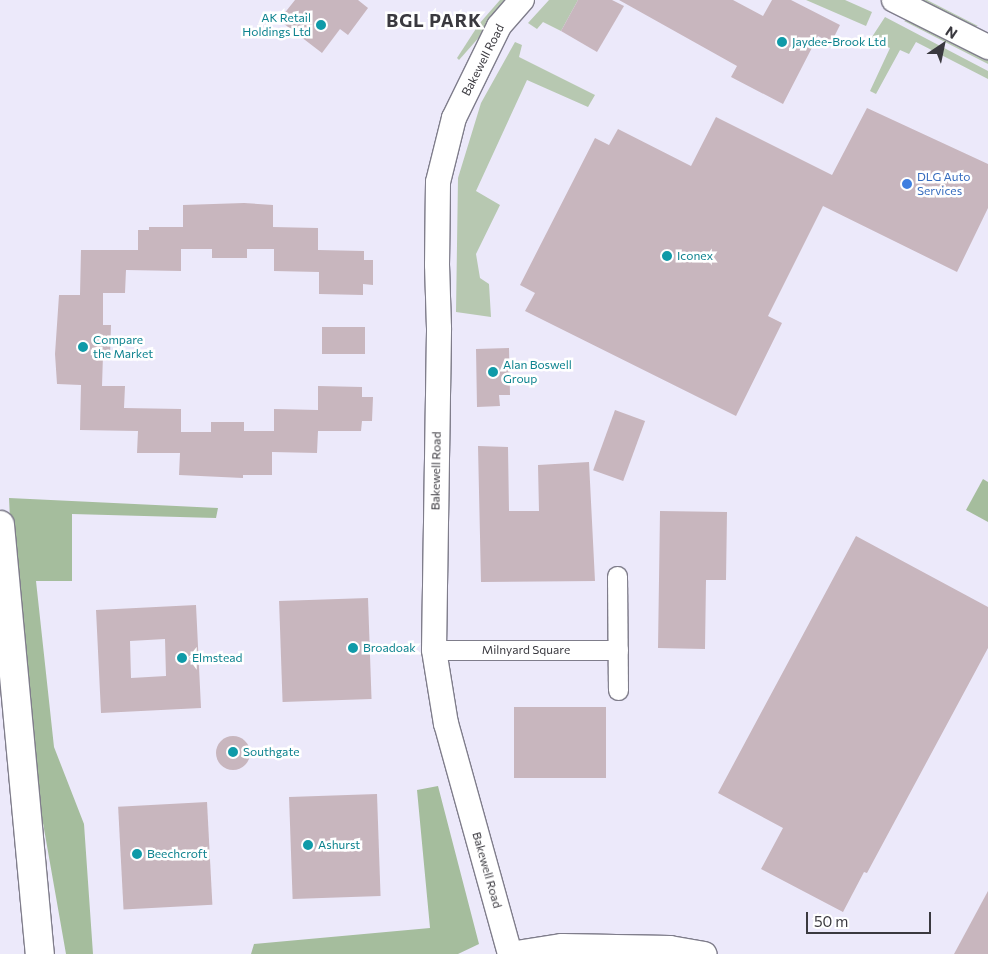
<!DOCTYPE html>
<html>
<head>
<meta charset="utf-8">
<style>
	body { margin:0 }
	#map { position:relative; width:988px; height:954px; overflow:hidden; background:#ece9fa; font-family:Commissioner,sans-serif }
	div>[style] { position:absolute }
	.green>* { inset:0; background:#b7c8b1 }
	.forest>* { inset:0; background:#a5bd9d }
	.building>* { inset:0; background:#c8b6be; transform-origin:0 0 }
	.round { border-radius:50% }
	.roads { filter:drop-shadow(1px 0 #7f7d8b) drop-shadow(-1px 0 #7f7d8b) drop-shadow(0 1px #7f7d8b) drop-shadow(0 -1px #7f7d8b) }
	.minor>* { height:19px; margin:-9.5px; padding:0 9.5px; transform-origin:9.5px; border-radius:9.5px; background:#fff }
	.tertiary>* { height:24px; margin:-12px; padding:0 12px; transform-origin:12px; border-radius:12px; background:#fff }
	.trunk>* { height:28px; margin:-14px; padding:0 14px; transform-origin:14px; border-radius:14px; background:#fff }
	.dots>* { width:14px; height:14px; translate:-50% -50%; box-sizing:border-box; border:2px solid #fff; border-radius:50% }
	span { translate:-50% -50%; white-space:nowrap; text-align:center; line-height:1.15; -webkit-text-stroke:5px #fff; paint-order:stroke }
	.culture-label { font-size:12px; color:#0d838f }
	.right { translate:-100% -50%; text-align:right }
	.left { translate:0 -50%; text-align:left }
	.street-label { font-size:12px; color:#3a393f }
	.shop-label { font-size:12px; color:#366cbe }
	.district-label { font-size:18px; color:#3a393f; font-weight:700; letter-spacing:1px }
	.north { position:absolute; left:918px; top:20px; width:50px; height:50px; -webkit-text-stroke:4px #fff; paint-order:stroke; rotate:34deg; font-size:14px; font-weight:700; line-height:20px; text-align:center; color:#3a393f }
	.north::after { content:''; display:block; margin:auto; width:18px; height:22px; background:#3a393f; clip-path:polygon(50% 0,100% 100%,50% 72%,0 100%) }
	.scale { position:absolute; left:806px; top:912px; width:125px; height:22px; box-sizing:border-box; border:2px solid #3a393f; border-top:0; padding-left:6px; font-size:15px; line-height:18px; white-space:nowrap; color:#3a393f; -webkit-text-stroke:4px #fff; paint-order:stroke }
</style>
</head>
<body>
<div id="map">
	<div class="green">
		<div style="clip-path:polygon(500px 0,512px 0,459px 60px,457px 58px,479px 24px)"></div>
		<div style="clip-path:polygon(549px 0,578px 0,561px 31px,543px 22px,537px 29px,528px 23px)"></div>
		<div style="clip-path:polygon(806px 0,845px 0,872px 12px,866px 26px)"></div>
		<div style="clip-path:polygon(916px 0,927px 0,978px 26px,969px 27px)"></div>
		<div style="clip-path:polygon(885px 17px,988px 71px,988px 79px,916px 42px,909px 54px,900px 50px,876px 94px,870px 91px,890px 48px,870px 40px)"></div>
		<div style="clip-path:polygon(912px 18px,988px 56px,988px 64px,904px 21px)"></div>
		<div style="clip-path:polygon(515px 42px,522px 45px,519px 57px,595px 95px,588px 107px,527px 80px,476px 191px,500px 205px,476px 254px,480px 278px,489px 284px,491px 317px,456px 312px,458px 178px,481px 103px)"></div>
	</div>
	<div class="forest">
		<div style="clip-path:polygon(983px 479px,988px 482px,988px 522px,966px 510px)"></div>
		<div style="clip-path:polygon(9px 498px,218px 508px,216px 518px,72px 514px,72px 581px,36px 581px,54px 747px,84px 824px,93px 954px,66px 954px,37px 789px,12px 563px)"></div>
		<div style="clip-path:polygon(438px 786px,479px 944px,458px 954px,251px 954px,254px 944px,430px 928px,417px 790px)"></div>
	</div>
	<div class="building">
		<div style="clip-path:polygon(295px 0,358px 0,368px 8px,348px 35px,340px 29px,322px 53px,279px 20px)"></div>
		<div style="clip-path:polygon(578px 0,612px 0,624px 6px,597px 52px,561px 31px)"></div>
		<div style="clip-path:polygon(619px 0,733px 0,763px 16px,772px 0,791px 0,840px 25px,831px 43px,818px 36px,783px 104px,731px 77px,737px 66px)"></div>
		<div style="clip-path:polygon(867px 108px,988px 164px,988px 208px,957px 272px,823px 206px,768px 316px,782px 323px,736px 416px,525px 311px,535px 293px,520px 285px,595px 138px,609px 145px,618px 129px,691px 166px,716px 117px,832px 175px)"></div>
		<div style="clip-path:polygon(244px 203px,273px 205px,273px 227px,318px 228px,318px 250px,364px 251px,364px 260px,373px 260px,373px 285px,363px 284px,363px 295px,319px 294px,319px 272px,274px 271px,274px 249px,247px 249px,247px 258px,212px 258px,212px 249px,181px 249px,181px 271px,126px 270px,125px 293px,103px 293px,103px 325px,111px 325px,110px 356px,103px 355px,102px 386px,125px 386px,124px 408px,181px 409px,181px 432px,211px 432px,211px 422px,244px 422px,244px 431px,274px 431px,274px 409px,318px 410px,318px 386px,362px 387px,362px 397px,373px 397px,372px 421px,362px 421px,361px 431px,318px 431px,317px 453px,272px 452px,272px 475px,243px 475px,243px 478px,179px 475px,180px 453px,137px 453px,138px 431px,80px 430px,81px 385px,57px 384px,55px 354px,59px 295px,80px 295px,81px 250px,138px 250px,138px 230px,149px 230px,149px 227px,183px 227px,183px 205px)"></div>
		<div style="left:322px;top:327px;width:43px;height:27px"></div>
		<div style="clip-path:polygon(509px 348px,510px 395px,499px 395px,500px 406px,477px 407px,476px 349px)"></div>
		<div style="left:615px;top:410px;width:32px;height:64px;rotate:20deg"></div>
		<div style="clip-path:polygon(478px 446px,508px 447px,509px 511px,539px 511px,538px 465px,589px 462px,595px 581px,481px 582px)"></div>
		<div style="clip-path:polygon(660px 511px,727px 512px,726px 580px,706px 580px,705px 649px,658px 648px)"></div>
		<div style="clip-path:polygon(856px 536px,988px 607px,988px 648px,867px 873px,864px 872px,843px 912px,761px 869px,783px 828px,718px 793px)"></div>
		<div style="left:368px;top:598px;width:101px;height:89px;rotate:88deg"></div>
		<div style="clip-path:polygon(evenodd,196px 605px,201px 708px,101px 713px,96px 610px,196px 605px,165px 639px,166px 676px,131px 678px,130px 641px,165px 639px)"></div>
		<div style="left:514px;top:707px;width:92px;height:71px"></div>
		<div class="round" style="left:216px;top:736px;width:34px;height:34px"></div>
		<div style="left:377px;top:794px;width:102px;height:88px;rotate:88deg"></div>
		<div style="left:207px;top:802px;width:103px;height:89px;rotate:87deg"></div>
		<div style="clip-path:polygon(988px 891px,988px 954px,954px 954px)"></div>
	</div>
	<div class="roads">
		<div class="minor">
			<div style="left:617px;top:576px;width:114px;rotate:89.5deg"></div>
			<div style="left:434px;top:650px;width:184px"></div>
		</div>
		<div class="tertiary">
			<div style="left:894px;top:0;width:105px;rotate:26.6deg"></div>
			<div style="left:510px;top:954px;width:239px;rotate:-105.5deg"></div>
			<div style="left:446px;top:724px;width:75px;rotate:-99.2deg"></div>
			<div style="left:434px;top:650px;width:322px;rotate:-89.1deg"></div>
			<div style="left:439px;top:328px;width:63px;rotate:-91.8deg"></div>
			<div style="left:437px;top:265px;width:83px;rotate:-89.3deg"></div>
			<div style="left:438px;top:182px;width:66px;rotate:-76deg"></div>
			<div style="left:454px;top:118px;width:102px;rotate:-63.9deg"></div>
			<div style="left:499px;top:26px;width:35px;rotate:-49deg"></div>
			<div style="left:510px;top:954px;width:53px;rotate:-8.7deg"></div>
			<div style="left:562px;top:946px;width:108px;rotate:1.1deg"></div>
			<div style="left:670px;top:948px;width:35px;rotate:10deg"></div>
		</div>
		<div class="trunk">
			<div style="left:0;top:525px;width:431px;rotate:84.7deg"></div>
		</div>
	</div>
	<div class="dots">
		<div style="left:321px;top:25px;background:#0f9aa8"></div>
		<div style="left:782px;top:42px;background:#0f9aa8"></div>
		<div style="left:907px;top:184px;background:#3f7fe0"></div>
		<div style="left:667px;top:256px;background:#0f9aa8"></div>
		<div style="left:83px;top:347px;background:#0f9aa8"></div>
		<div style="left:493px;top:372px;background:#0f9aa8"></div>
		<div style="left:353px;top:648px;background:#0f9aa8"></div>
		<div style="left:182px;top:658px;background:#0f9aa8"></div>
		<div style="left:233px;top:752px;background:#0f9aa8"></div>
		<div style="left:308px;top:845px;background:#0f9aa8"></div>
		<div style="left:137px;top:854px;background:#0f9aa8"></div>
	</div>
	<div class="culture-label">
		<span class="right" style="left:311px;top:25px">AK Retail<br>Holdings Ltd</span>
		<span class="left" style="left:792px;top:42px">Jaydee-Brook Ltd</span>
		<span class="left" style="left:677px;top:256px">Iconex</span>
		<span class="left" style="left:93px;top:347px">Compare<br>the Market</span>
		<span class="left" style="left:503px;top:372px">Alan Boswell<br>Group</span>
		<span class="left" style="left:363px;top:648px">Broadoak</span>
		<span class="left" style="left:192px;top:658px">Elmstead</span>
		<span class="left" style="left:243px;top:752px">Southgate</span>
		<span class="left" style="left:318px;top:845px">Ashurst</span>
		<span class="left" style="left:147px;top:854px">Beechcroft</span>
	</div>
	<div class="street-label">
		<span style="left:483px;top:60px;rotate:-63deg">Bakewell Road</span>
		<span style="left:436px;top:471px;rotate:-89deg">Bakewell Road</span>
		<span style="left:526px;top:650px">Milnyard Square</span>
		<span style="left:487px;top:870px;rotate:74deg">Bakewell Road</span>
	</div>
	<div class="shop-label">
		<span class="left" style="left:917px;top:184px">DLG Auto<br>Services</span>
	</div>
	<div class="district-label">
		<span style="left:434px;top:20px">BGL PARK</span>
	</div>
	<div class="north">N</div>
	<div class="scale">50 m</div>
</div>
</body>
</html>
